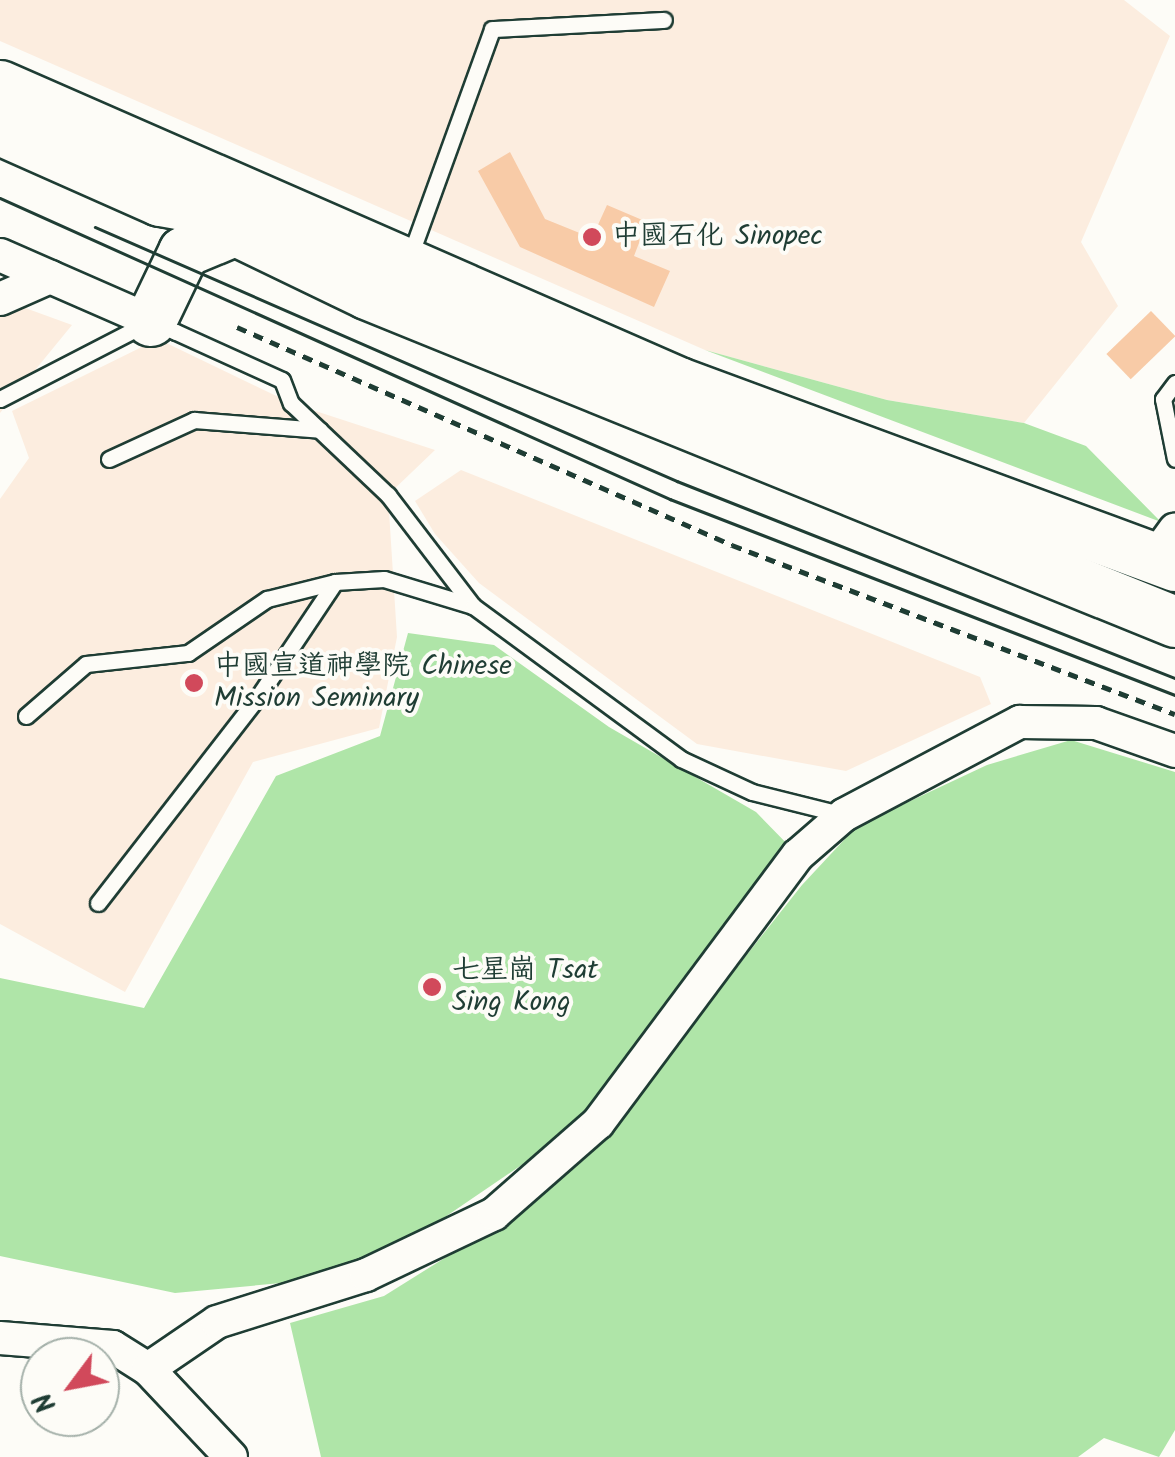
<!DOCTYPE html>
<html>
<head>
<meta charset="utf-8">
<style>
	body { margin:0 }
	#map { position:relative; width:1175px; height:1457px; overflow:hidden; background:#fdfcf7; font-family:Kalam,"LXGW WenKai TC",sans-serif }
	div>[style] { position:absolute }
	.built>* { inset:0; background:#fceddf }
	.green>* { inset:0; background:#afe5a8 }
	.building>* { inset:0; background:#f8cba7; transform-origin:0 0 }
	.path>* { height:5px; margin-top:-2.5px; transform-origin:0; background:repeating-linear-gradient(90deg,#1f3d34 0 10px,transparent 0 18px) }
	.roads { filter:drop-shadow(2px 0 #1f3d34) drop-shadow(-2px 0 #1f3d34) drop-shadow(0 2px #1f3d34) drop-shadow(0 -2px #1f3d34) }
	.lane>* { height:15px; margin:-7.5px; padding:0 7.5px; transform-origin:7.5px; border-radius:7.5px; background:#fdfcf7 }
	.street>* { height:32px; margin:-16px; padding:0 16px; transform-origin:16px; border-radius:16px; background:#fdfcf7 }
	.primary>* { height:50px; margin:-25px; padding:0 25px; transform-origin:25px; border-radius:25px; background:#fdfcf7 }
	.tram>* { height:2.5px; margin:-1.25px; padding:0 1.25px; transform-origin:1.25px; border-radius:1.25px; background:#1f3d34 }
	.dots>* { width:28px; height:28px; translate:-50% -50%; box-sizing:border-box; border:5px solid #fdfcf7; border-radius:50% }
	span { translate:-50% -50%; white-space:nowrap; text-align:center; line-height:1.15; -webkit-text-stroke:8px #fdfcf7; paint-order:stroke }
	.poi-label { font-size:28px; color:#1f3d34 }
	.left { translate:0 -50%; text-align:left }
	.north { position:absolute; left:20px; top:1337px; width:100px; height:100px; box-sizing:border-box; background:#fdfcf7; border:2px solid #a4b0a9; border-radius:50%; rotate:238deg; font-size:28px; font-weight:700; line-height:40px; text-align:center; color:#1f3d34 }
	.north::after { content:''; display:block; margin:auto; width:35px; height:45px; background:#d1495b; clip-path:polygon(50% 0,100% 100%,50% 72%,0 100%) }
</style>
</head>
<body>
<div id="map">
	<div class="built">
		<div style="clip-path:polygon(0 0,1124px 0,1170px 36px,1081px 242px,1118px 306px,1024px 423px,887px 400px,705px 350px,0 41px)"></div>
		<div style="clip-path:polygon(17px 305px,72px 325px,0 413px,0 313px)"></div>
		<div style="clip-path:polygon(158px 339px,291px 403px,435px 450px,388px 495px,397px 637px,379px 728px,253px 762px,125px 992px,0 924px,0 499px,29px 458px,12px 411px)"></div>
		<div style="clip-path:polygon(461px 470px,980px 677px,991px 704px,846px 771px,697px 744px,479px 583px,435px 534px,415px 501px)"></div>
	</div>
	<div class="green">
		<div style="clip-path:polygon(705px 350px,887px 400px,1024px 423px,1086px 446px,1161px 522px)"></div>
		<div style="clip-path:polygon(408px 633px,494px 645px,609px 727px,756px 812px,796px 853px,564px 1136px,401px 1247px,303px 1281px,175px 1293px,0 1256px,0 978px,144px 1008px,276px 776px,380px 736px)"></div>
		<div style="clip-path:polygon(1071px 740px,1175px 772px,1175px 1430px,1159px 1457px,1104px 1438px,1078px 1457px,321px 1457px,290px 1323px,384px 1296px,515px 1214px,586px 1158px,802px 885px,857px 826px,987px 765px)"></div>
	</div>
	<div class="building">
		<div style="clip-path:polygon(510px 152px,545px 219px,592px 238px,607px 205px,647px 222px,634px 256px,670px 271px,654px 307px,520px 247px,478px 171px)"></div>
		<div style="left:1151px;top:311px;width:35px;height:62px;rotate:46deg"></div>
	</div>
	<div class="path">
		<div style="left:237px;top:327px;width:541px;rotate:23.77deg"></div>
		<div style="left:732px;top:545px;width:474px;rotate:20.9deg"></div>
	</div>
	<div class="roads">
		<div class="lane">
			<div style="left:410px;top:256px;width:241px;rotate:-70.1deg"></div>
			<div style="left:492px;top:29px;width:172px;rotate:-3deg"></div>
			<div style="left:1175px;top:383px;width:20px;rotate:127deg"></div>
			<div style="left:1163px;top:399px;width:61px;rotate:78.7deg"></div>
			<div style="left:0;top:399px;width:170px;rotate:-27.3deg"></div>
			<div style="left:151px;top:321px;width:27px;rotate:24deg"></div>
			<div style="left:176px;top:332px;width:116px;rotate:24.4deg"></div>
			<div style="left:282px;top:380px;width:25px;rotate:69deg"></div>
			<div style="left:291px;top:403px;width:134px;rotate:43.5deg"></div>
			<div style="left:388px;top:495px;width:140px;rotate:52.6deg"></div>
			<div style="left:109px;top:459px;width:94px;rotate:-24.6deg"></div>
			<div style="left:194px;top:420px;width:126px;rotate:4.5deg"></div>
			<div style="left:26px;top:716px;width:79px;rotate:-40.9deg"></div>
			<div style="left:86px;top:664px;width:103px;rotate:-6.2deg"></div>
			<div style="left:188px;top:653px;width:96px;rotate:-34.4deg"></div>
			<div style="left:267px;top:599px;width:70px;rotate:-14deg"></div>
			<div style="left:335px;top:582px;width:49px;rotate:-3.5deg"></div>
			<div style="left:384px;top:579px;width:93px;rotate:16.9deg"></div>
			<div style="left:473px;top:606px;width:258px;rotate:36.3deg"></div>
			<div style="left:681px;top:759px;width:78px;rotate:24.9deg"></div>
			<div style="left:752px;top:792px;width:95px;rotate:14deg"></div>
			<div style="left:98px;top:903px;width:261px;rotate:-52.2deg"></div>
			<div style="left:258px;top:697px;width:138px;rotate:-56.2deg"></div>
		</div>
		<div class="street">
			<div style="left:0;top:255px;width:165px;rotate:23.6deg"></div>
			<div style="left:0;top:299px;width:55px;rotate:-23.7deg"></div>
			<div style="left:1155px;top:557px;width:34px;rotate:-54deg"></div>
			<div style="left:0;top:1338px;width:113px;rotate:4.6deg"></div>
			<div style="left:113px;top:1347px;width:41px;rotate:32.2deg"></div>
			<div style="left:148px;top:1369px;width:121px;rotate:46.7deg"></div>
			<div style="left:148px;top:1369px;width:83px;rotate:-34.3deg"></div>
			<div style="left:217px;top:1322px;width:156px;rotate:-17.5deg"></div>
			<div style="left:366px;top:1275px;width:142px;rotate:-25.5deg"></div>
			<div style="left:494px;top:1214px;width:138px;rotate:-41.2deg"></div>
			<div style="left:598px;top:1123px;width:334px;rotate:-53.3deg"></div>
			<div style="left:798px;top:855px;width:61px;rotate:-41deg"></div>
			<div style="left:844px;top:815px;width:199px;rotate:-27.9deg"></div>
			<div style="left:1020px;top:722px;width:76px;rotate:0.8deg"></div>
			<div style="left:1096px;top:723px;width:84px;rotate:19.5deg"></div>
		</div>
		<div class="primary">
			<div style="left:0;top:86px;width:741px;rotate:23.62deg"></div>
			<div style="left:679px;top:383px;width:529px;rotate:20.25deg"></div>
			<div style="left:0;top:130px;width:175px;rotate:23.9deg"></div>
			<div style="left:160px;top:201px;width:23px;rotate:10deg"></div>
			<div style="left:183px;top:205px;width:204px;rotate:25.8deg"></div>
			<div style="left:367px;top:294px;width:872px;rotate:22.09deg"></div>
			<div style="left:151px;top:321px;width:76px;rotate:-64.4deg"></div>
			<div style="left:184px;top:252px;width:52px;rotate:-22.6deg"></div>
		</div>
	</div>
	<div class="tram">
		<div style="left:0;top:198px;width:735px;rotate:24.19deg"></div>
		<div style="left:670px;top:499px;width:542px;rotate:21.21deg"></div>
		<div style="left:95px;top:227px;width:635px;rotate:23.58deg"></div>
		<div style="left:677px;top:481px;width:536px;rotate:21.58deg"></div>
	</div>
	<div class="dots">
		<div style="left:592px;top:237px;background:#d1495b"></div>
		<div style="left:194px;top:683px;background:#d1495b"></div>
		<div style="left:432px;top:987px;background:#d1495b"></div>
	</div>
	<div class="poi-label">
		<span class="left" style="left:612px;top:237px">中國石化 Sinopec</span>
		<span class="left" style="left:214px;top:683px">中國宣道神學院 Chinese<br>Mission Seminary</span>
		<span class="left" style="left:452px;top:987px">七星崗 Tsat<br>Sing Kong</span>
	</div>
	<div class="north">N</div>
</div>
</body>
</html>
